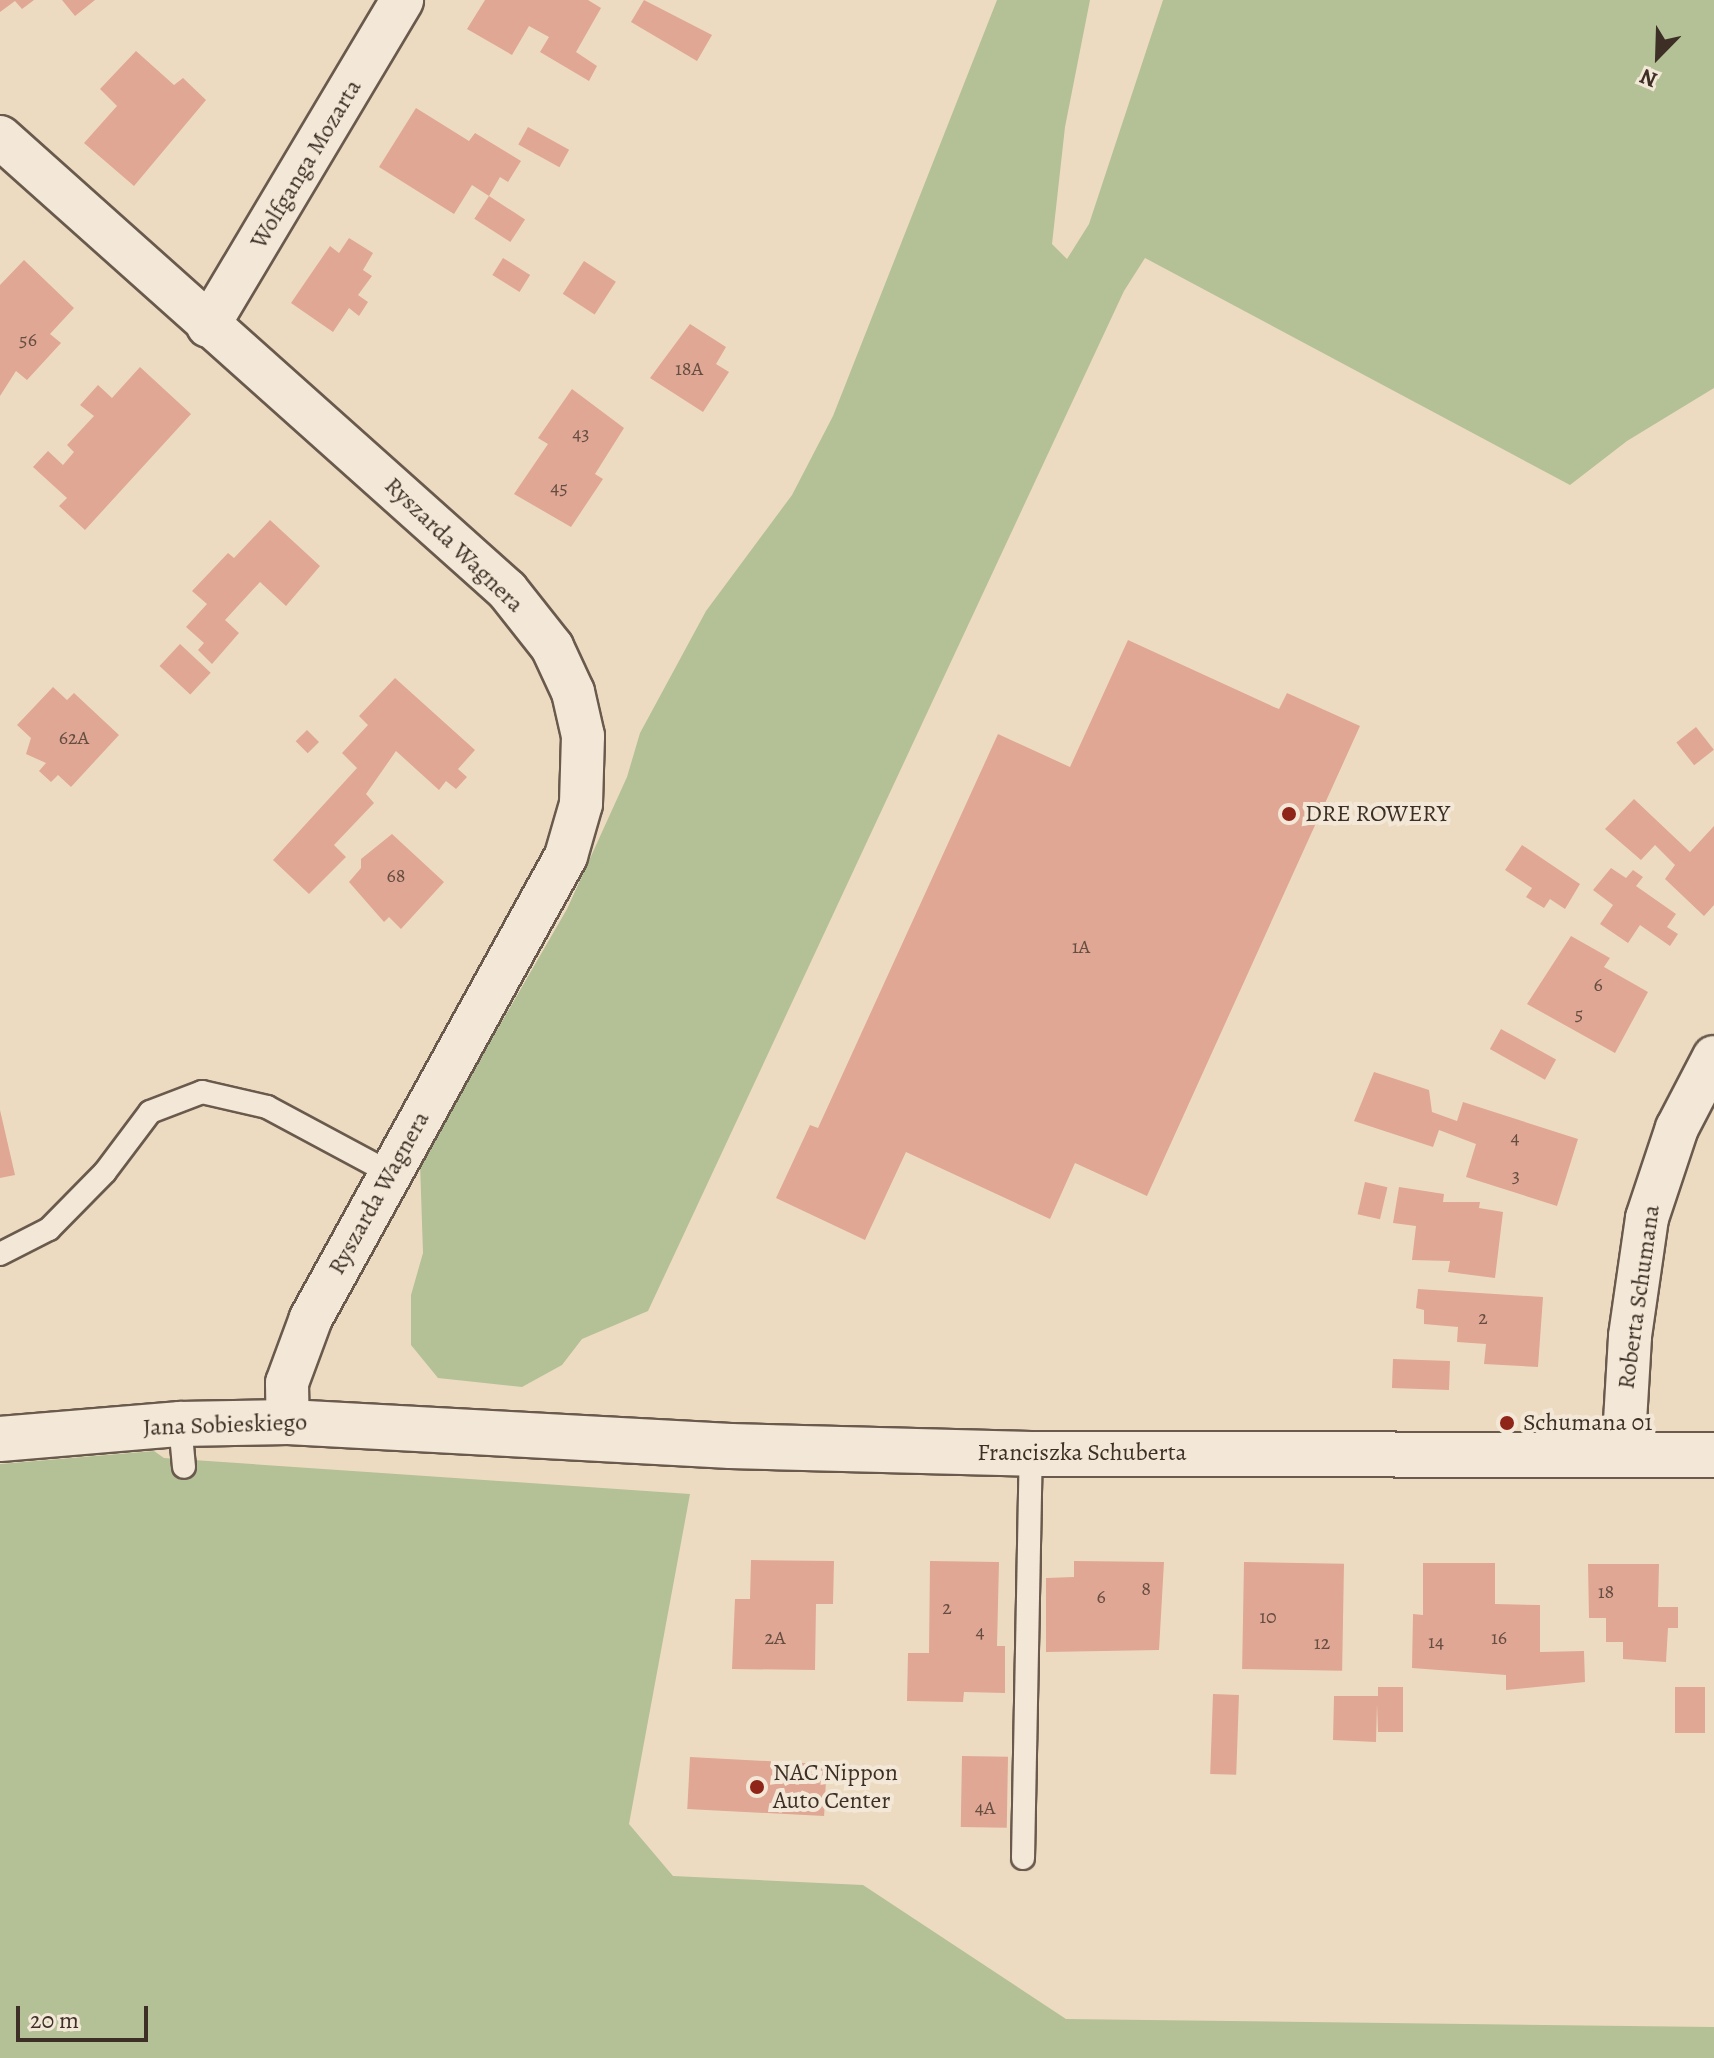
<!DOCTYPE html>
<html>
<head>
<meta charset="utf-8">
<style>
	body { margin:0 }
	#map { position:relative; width:1714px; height:2058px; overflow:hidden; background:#eddbc1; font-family:Alegreya,serif }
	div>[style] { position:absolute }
	.green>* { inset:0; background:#b4c196 }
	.building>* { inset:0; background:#e0a794; transform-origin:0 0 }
	.roads { filter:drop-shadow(2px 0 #695a4d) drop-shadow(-2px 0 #695a4d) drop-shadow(0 2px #695a4d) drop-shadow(0 -2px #695a4d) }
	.lane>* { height:22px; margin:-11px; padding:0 11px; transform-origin:11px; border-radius:11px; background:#f3e8d7 }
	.street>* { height:42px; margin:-21px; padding:0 21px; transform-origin:21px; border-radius:21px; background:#f3e8d7 }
	.secondary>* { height:44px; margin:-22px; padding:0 22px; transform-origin:22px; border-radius:22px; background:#f3e8d7 }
	.dots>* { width:22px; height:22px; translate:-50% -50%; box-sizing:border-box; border:4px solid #f3e8d7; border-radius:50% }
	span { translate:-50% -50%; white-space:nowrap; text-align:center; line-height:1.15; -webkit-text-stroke:8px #f3e8d7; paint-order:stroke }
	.number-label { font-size:20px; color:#664d42 }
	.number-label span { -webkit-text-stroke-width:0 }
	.street-label { font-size:24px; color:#3d2f26 }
	.poi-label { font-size:24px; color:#3d2f26 }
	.left { translate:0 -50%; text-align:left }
	.north { position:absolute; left:1618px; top:16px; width:80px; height:80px; -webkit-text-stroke:6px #f3e8d7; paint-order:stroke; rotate:203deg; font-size:22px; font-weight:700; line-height:32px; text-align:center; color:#3d2f26 }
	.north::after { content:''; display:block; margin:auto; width:28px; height:36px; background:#3d2f26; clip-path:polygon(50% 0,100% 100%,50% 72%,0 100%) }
	.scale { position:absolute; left:16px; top:2006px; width:132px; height:36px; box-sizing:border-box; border:4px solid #3d2f26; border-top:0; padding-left:10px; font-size:24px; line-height:28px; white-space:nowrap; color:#3d2f26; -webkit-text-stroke:6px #f3e8d7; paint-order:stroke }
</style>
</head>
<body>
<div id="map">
	<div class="green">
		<div style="clip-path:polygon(997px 0,1090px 0,1065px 127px,1052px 244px,1067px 259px,1089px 224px,1163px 0,1714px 0,1714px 388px,1627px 441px,1570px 485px,1145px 258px,1124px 291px,648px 1311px,582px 1339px,562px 1365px,522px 1387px,438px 1378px,411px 1345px,411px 1295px,423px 1253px,420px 1163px,567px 909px,627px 777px,640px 733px,706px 611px,792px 495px,833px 416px)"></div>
		<div style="clip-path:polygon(154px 1451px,164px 1458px,690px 1494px,629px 1824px,673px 1876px,863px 1885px,1066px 2019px,1714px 2027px,1714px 2058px,0 2058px,0 1464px)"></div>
	</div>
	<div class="building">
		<div style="clip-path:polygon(0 0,34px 0,22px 9px,15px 1px,0 12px)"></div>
		<div style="clip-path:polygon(62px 0,95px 0,75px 16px)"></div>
		<div style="clip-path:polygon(485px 0,588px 0,601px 8px,576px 52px,597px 66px,589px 81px,540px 52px,549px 37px,529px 26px,512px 55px,467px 29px)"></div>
		<div style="clip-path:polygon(644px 0,712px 35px,697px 61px,631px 22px)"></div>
		<div style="clip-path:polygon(136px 51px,174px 85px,183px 78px,206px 100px,134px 186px,84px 143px,117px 106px,100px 89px)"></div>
		<div style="clip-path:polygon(416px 108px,469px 141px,475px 133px,521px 161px,508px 182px,500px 177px,489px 196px,472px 185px,454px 214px,379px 167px)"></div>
		<div style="left:528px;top:127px;width:47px;height:20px;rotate:29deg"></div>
		<div style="left:489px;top:196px;width:43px;height:27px;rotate:33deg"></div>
		<div style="clip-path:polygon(349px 238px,373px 253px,363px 270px,372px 276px,358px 295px,368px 302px,359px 316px,349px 308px,333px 332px,291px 303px,330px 246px,339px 253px)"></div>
		<div style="left:503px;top:258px;width:32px;height:20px;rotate:32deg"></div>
		<div style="clip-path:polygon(24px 260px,74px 308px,50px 334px,61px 343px,27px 380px,16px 371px,0 396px,0 285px)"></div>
		<div style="left:584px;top:261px;width:38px;height:39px;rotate:33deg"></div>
		<div style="clip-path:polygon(690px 324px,726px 347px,716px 364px,729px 372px,703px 412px,650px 378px)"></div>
		<div style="clip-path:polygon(140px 367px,191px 414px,85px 530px,59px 506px,67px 498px,33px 467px,48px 451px,63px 465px,74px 452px,67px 445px,94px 416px,80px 405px,98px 385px,112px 398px)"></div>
		<div style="clip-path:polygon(572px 389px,624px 428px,595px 474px,603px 479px,571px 527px,514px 494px,548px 444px,538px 438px)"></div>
		<div style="clip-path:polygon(270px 520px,320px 566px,286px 606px,260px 582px,225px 620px,239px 633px,212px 664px,198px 650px,204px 643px,186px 627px,207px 604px,192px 591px,228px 553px,234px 558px)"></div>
		<div style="clip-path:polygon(1128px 640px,1274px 707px,1279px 709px,1287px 693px,1360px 726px,1147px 1196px,1075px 1163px,1050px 1219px,906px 1152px,865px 1240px,776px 1198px,810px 1125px,818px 1128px,998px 734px,1070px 767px)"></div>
		<div style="left:180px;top:644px;width:42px;height:30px;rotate:43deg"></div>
		<div style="clip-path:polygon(395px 678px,475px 750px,458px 769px,467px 777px,456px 789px,446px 781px,439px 790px,396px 751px,366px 794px,374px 803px,334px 845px,346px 857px,309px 894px,273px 860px,357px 768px,342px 753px,368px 725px,359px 716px)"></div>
		<div style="clip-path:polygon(53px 687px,67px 700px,74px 693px,119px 735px,71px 787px,58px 775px,51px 782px,39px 771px,46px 763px,26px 754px,31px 738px,17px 725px)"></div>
		<div style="left:1696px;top:727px;width:29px;height:25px;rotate:52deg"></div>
		<div style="left:307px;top:730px;width:17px;height:16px;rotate:45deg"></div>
		<div style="clip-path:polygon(1634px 799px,1690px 852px,1714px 826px,1714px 905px,1704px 916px,1665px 879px,1675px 865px,1655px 845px,1641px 860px,1605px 829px)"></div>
		<div style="clip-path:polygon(392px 834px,444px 882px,401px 929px,389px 917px,384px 922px,349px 882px,361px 868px,361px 859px)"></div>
		<div style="clip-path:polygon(1522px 845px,1580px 884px,1565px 909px,1550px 899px,1544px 908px,1526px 897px,1532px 888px,1505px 870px)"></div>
		<div style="clip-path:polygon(1611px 868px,1626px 878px,1633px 870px,1643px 877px,1636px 886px,1676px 914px,1667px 927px,1678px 934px,1670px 946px,1640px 925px,1628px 943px,1600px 924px,1613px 905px,1593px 890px)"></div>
		<div style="clip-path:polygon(1571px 936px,1610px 958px,1604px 967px,1648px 992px,1615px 1053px,1527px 1004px)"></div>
		<div style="left:1501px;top:1029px;width:63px;height:23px;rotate:29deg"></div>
		<div style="clip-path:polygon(1374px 1072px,1429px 1090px,1432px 1112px,1457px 1121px,1463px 1102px,1578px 1139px,1557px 1206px,1466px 1177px,1476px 1144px,1439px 1130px,1433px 1147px,1354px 1121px)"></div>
		<div style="clip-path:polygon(0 1110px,15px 1175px,0 1178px)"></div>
		<div style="left:1365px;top:1182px;width:23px;height:33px;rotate:13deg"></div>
		<div style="clip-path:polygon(1399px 1187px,1444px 1194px,1443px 1202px,1480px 1202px,1479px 1208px,1503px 1212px,1495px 1278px,1448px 1272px,1450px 1261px,1412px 1260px,1416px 1226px,1393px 1223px)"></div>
		<div style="clip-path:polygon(1418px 1289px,1543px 1297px,1538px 1367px,1484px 1364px,1486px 1344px,1457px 1342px,1458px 1327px,1424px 1324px,1424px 1310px,1416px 1308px)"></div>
		<div style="left:1393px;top:1359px;width:57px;height:29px;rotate:2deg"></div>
		<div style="clip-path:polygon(751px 1560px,834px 1561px,833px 1604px,816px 1604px,815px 1670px,732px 1669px,735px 1599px,750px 1599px)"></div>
		<div style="clip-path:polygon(930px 1561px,999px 1562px,997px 1646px,1005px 1646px,1005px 1693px,964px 1692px,963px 1702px,907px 1701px,908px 1653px,929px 1653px)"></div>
		<div style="clip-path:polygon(1074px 1561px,1164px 1562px,1159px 1650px,1046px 1652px,1046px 1578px,1074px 1577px)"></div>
		<div style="left:1244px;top:1562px;width:100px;height:107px;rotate:1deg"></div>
		<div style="clip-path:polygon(1423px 1563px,1495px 1563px,1495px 1604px,1540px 1605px,1540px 1652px,1584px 1651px,1585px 1682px,1506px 1690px,1506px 1675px,1412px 1668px,1413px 1614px,1423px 1615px)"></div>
		<div style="clip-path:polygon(1588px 1564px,1659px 1564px,1658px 1607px,1678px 1607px,1678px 1628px,1668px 1628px,1666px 1662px,1623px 1659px,1623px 1642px,1606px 1642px,1606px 1618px,1589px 1618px)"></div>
		<div style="clip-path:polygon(1378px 1687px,1403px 1687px,1403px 1732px,1378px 1732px,1377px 1704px,1376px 1742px,1333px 1740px,1334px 1696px,1378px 1696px)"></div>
		<div style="left:1675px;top:1687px;width:30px;height:46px"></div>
		<div style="left:1213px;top:1694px;width:26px;height:80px;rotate:2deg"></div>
		<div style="left:962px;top:1756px;width:46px;height:71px;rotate:1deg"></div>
		<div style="left:690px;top:1757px;width:137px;height:52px;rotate:3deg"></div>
	</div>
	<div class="roads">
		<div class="lane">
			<div style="left:0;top:1254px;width:55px;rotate:-27deg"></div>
			<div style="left:49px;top:1229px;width:80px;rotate:-45.5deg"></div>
			<div style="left:105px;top:1172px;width:75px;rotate:-53.1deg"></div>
			<div style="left:150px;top:1112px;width:56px;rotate:-21deg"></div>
			<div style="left:202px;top:1092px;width:67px;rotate:13deg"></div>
			<div style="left:267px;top:1107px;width:137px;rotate:28.2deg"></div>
			<div style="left:180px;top:1424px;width:43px;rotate:84.7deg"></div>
			<div style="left:1023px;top:1858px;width:404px;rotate:-88.9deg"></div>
		</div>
		<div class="street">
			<div style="left:0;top:137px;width:680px;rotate:41.78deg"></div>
			<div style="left:507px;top:590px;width:73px;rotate:51.7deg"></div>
			<div style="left:552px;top:647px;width:50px;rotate:65deg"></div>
			<div style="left:573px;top:692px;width:45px;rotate:77.2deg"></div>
			<div style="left:583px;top:736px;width:68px;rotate:91.7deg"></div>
			<div style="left:581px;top:804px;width:54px;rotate:106.1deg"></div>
			<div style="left:566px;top:856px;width:528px;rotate:118.9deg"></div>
			<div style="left:311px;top:1318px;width:69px;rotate:110.3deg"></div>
			<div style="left:287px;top:1383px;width:39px;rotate:89deg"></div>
			<div style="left:208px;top:326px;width:379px;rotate:-59.2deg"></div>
			<div style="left:1623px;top:1455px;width:119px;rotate:-86.6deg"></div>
			<div style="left:1630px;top:1336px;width:119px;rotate:-81.8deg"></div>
			<div style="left:1647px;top:1218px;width:95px;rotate:-71.6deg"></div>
			<div style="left:1677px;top:1128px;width:80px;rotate:-62.5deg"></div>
		</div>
		<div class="secondary">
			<div style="left:0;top:1439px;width:181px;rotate:-4.8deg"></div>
			<div style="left:180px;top:1424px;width:108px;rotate:-1.1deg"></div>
			<div style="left:288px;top:1422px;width:443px;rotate:3.1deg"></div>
			<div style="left:730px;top:1446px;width:301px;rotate:1.5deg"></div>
			<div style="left:1031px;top:1454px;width:683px;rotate:0.08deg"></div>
		</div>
	</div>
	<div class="dots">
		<div style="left:1289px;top:814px;background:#8f2418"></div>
		<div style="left:1507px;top:1423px;background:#8f2418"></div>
		<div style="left:757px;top:1787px;background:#8f2418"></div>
	</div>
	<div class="number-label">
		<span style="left:28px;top:339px">56</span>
		<span style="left:689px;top:368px">18A</span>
		<span style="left:581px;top:433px">43</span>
		<span style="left:559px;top:487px">45</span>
		<span style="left:74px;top:737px">62A</span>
		<span style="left:396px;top:875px">68</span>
		<span style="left:1081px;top:946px">1A</span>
		<span style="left:1598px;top:984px">6</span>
		<span style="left:1579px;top:1013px">5</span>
		<span style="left:1515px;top:1137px">4</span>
		<span style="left:1516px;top:1175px">3</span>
		<span style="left:1483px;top:1317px">2</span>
		<span style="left:1146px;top:1588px">8</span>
		<span style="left:1606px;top:1591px">18</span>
		<span style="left:1101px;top:1596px">6</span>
		<span style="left:947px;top:1607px">2</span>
		<span style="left:1268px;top:1616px">10</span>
		<span style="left:980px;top:1631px">4</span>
		<span style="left:775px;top:1637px">2A</span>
		<span style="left:1499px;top:1637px">16</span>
		<span style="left:1436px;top:1641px">14</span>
		<span style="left:1322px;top:1642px">12</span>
		<span style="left:985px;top:1807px">4A</span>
	</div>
	<div class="street-label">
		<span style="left:306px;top:164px;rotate:-59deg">Wolfganga Mozarta</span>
		<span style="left:454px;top:545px;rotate:44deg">Ryszarda Wagnera</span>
		<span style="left:379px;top:1193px;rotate:-61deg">Ryszarda Wagnera</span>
		<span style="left:1639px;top:1297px;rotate:-82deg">Roberta Schumana</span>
		<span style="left:225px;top:1425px;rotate:-2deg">Jana Sobieskiego</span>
		<span style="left:1082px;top:1453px">Franciszka Schuberta</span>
	</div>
	<div class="poi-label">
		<span class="left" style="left:1305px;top:814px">DRE ROWERY</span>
		<span class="left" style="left:1523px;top:1423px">Schumana 01</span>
		<span class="left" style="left:773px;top:1787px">NAC Nippon<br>Auto Center</span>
	</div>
	<div class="north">N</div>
	<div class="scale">20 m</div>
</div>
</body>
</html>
